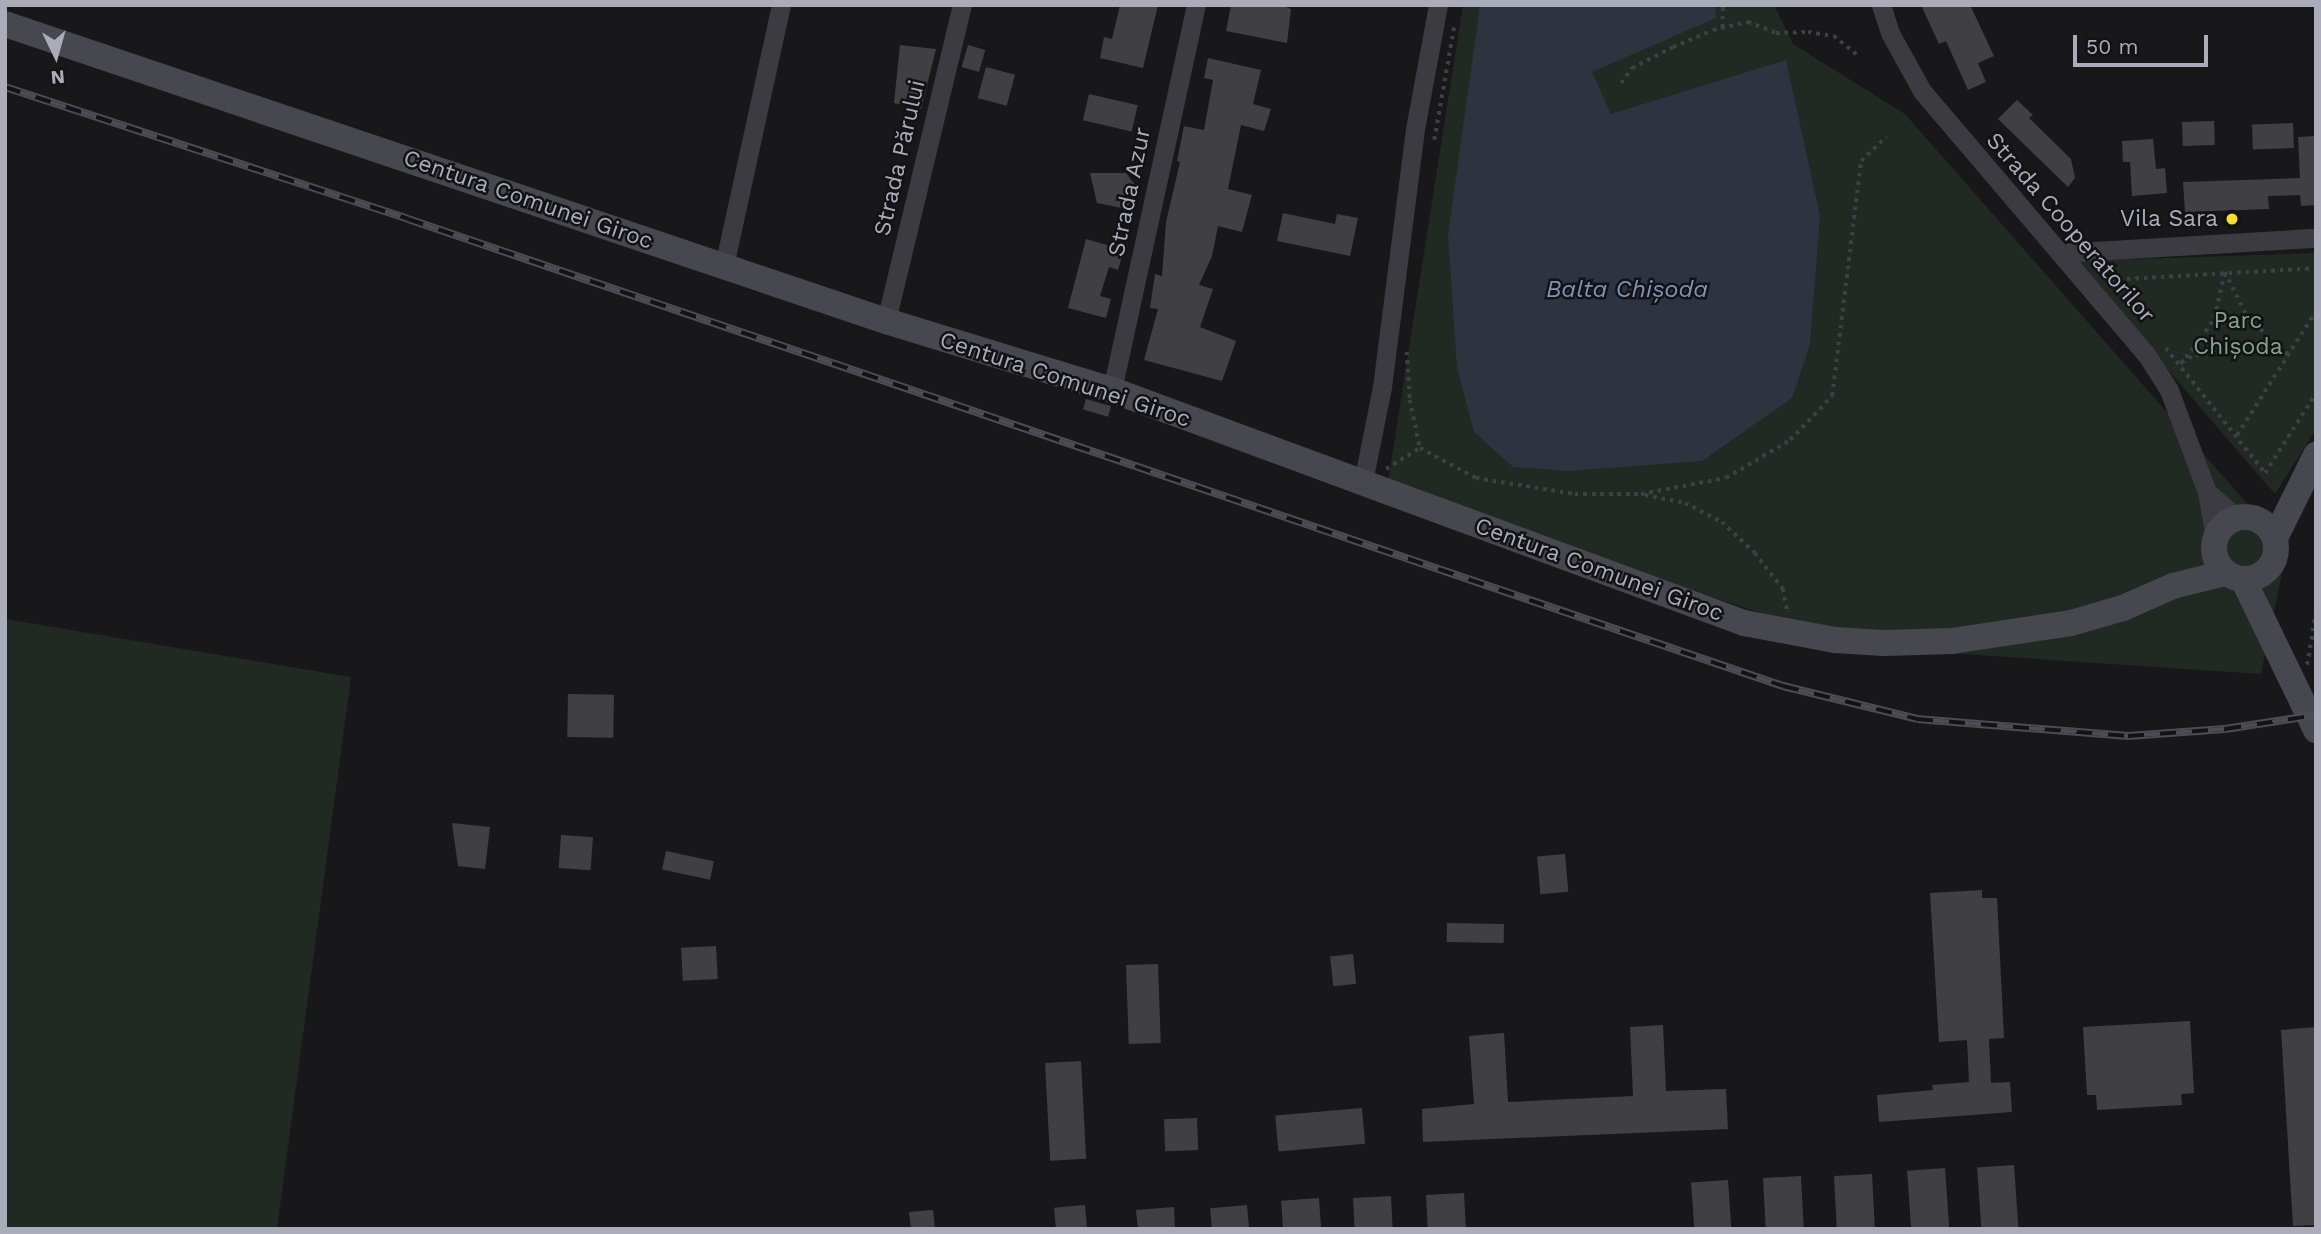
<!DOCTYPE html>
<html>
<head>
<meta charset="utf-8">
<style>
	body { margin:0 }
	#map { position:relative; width:2321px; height:1234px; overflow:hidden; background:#18181a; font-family:"Work Sans",sans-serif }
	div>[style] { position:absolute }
	.green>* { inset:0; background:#202922 }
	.water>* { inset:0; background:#2d343f }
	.building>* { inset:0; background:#404044; transform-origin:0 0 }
	.path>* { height:3.5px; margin-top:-1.75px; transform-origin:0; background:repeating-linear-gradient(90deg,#3f3f46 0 3.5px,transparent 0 8.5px) }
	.street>* { height:19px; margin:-9.5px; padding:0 9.5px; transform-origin:9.5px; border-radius:9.5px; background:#3b3b41 }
	.secondary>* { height:26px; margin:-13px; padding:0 13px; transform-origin:13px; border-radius:13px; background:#47474f }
	.secondary>.ring { margin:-13px; padding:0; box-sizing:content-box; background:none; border:26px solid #47474f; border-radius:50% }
	.rail>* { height:8px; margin-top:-4px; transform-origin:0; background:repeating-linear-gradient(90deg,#131315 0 16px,#4c4c54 0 32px); box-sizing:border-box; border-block:2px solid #4c4c54 }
	.dots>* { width:19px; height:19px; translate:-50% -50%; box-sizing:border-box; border:4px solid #131315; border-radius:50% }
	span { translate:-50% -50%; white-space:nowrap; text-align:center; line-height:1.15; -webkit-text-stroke:5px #131315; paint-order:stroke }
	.street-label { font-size:23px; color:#aaacba }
	.poi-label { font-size:23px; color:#aaacba }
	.right { translate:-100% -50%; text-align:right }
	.park-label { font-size:23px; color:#80a68a }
	.water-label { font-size:24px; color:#8092b6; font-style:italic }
	.frame { position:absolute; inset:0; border:7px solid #aaacba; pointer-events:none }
	.north { position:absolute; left:21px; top:21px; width:70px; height:70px; -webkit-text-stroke:5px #131315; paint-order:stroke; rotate:175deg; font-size:19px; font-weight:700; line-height:28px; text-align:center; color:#aaacba }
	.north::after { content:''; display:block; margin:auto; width:24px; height:32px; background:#aaacba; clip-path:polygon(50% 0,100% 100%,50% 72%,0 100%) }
	.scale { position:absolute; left:2073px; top:35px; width:135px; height:32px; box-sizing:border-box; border:4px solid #aaacba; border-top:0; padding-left:9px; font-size:21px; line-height:24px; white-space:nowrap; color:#aaacba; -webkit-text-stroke:5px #131315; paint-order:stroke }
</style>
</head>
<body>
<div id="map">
	<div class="green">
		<div style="clip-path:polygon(1463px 5px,1774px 5px,1793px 44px,1905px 114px,2287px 549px,2261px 674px,1871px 648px,1386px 494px)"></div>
		<div style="clip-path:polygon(2316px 253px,2316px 429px,2275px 494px,2074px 261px)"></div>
		<div style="clip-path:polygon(5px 619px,351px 677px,277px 1229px,5px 1229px)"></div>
	</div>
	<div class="water">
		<div style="clip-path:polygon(1480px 5px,1715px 5px,1716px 18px,1592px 72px,1611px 114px,1786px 60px,1820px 216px,1810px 344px,1792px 398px,1702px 461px,1569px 471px,1513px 467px,1474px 432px,1457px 368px,1448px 235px)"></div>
	</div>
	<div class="building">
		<div style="clip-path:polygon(1120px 5px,1158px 5px,1143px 68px,1100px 58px,1104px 37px,1112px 39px)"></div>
		<div style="clip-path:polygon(1231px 5px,1281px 5px,1291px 9px,1287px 43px,1226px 31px)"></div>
		<div style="clip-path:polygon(1921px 5px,1970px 5px,1994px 56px,1978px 63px,1986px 82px,1968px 90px,1946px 41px,1939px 44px)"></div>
		<div style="clip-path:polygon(900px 45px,936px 49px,921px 109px,894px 103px)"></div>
		<div style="left:968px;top:45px;width:18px;height:23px;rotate:16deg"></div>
		<div style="clip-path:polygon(1208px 58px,1261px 70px,1253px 104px,1271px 109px,1264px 131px,1241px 125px,1228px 189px,1252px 195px,1242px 232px,1218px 226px,1212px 256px,1199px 285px,1213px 289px,1200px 327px,1236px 341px,1222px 381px,1144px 360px,1158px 309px,1150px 308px,1155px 274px,1162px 276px,1166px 222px,1180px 162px,1177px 161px,1184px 126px,1204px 130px,1213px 80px,1204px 78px)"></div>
		<div style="left:986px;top:67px;width:30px;height:32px;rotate:15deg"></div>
		<div style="left:1089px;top:94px;width:50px;height:27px;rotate:13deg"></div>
		<div style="clip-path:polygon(2017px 100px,2033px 115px,2029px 118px,2071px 159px,2075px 178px,2068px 187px,1998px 119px)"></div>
		<div style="left:2214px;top:121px;width:24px;height:32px;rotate:88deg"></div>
		<div style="left:2293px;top:123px;width:25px;height:41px;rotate:88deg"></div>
		<div style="clip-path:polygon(2316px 136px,2316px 205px,2301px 206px,2300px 195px,2268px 196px,2269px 209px,2185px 212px,2183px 182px,2300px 178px,2298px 137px)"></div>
		<div style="clip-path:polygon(2153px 139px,2156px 169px,2165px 168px,2167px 193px,2132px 196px,2130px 162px,2123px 162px,2122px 141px)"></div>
		<div style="clip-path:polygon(1090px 173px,1126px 173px,1136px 186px,1127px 209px,1097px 203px)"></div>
		<div style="clip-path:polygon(1283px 213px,1335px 224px,1337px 214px,1358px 218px,1350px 256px,1277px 241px)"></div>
		<div style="clip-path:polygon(1086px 239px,1124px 250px,1118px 270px,1109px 267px,1100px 296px,1111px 299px,1106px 318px,1068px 308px)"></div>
		<div style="left:1086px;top:399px;width:26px;height:11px;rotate:16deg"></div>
		<div style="left:568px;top:694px;width:46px;height:43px;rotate:1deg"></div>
		<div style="clip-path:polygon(452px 823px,490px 827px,485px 869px,458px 866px)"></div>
		<div style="left:561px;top:835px;width:32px;height:33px;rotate:4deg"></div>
		<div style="left:666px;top:851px;width:49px;height:19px;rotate:12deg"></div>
		<div style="left:1565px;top:854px;width:38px;height:28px;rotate:85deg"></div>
		<div style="clip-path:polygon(1982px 890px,1982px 898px,1997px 898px,2004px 1038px,1989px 1039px,1991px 1083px,2010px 1082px,2012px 1112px,1879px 1122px,1877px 1095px,1933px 1090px,1932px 1085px,1969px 1082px,1967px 1040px,1939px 1042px,1930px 893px)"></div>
		<div style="left:1447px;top:923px;width:57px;height:19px;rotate:1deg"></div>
		<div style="left:716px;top:946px;width:33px;height:35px;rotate:87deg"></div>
		<div style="left:1353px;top:954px;width:30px;height:23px;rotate:84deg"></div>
		<div style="left:1158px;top:964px;width:79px;height:32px;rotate:88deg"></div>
		<div style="clip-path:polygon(2190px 1021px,2194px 1093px,2181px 1094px,2182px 1105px,2097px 1110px,2096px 1095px,2087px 1095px,2083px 1027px)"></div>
		<div style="clip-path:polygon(1663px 1025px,1666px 1091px,1726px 1089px,1728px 1129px,1423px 1142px,1422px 1109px,1474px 1104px,1469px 1036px,1504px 1033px,1508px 1102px,1633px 1096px,1630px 1027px)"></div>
		<div style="clip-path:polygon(2316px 1027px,2316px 1225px,2293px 1226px,2281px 1030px)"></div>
		<div style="left:1081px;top:1061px;width:98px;height:36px;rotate:87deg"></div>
		<div style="left:1362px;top:1108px;width:36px;height:87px;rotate:85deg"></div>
		<div style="left:1197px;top:1118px;width:32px;height:33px;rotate:88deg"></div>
		<div style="left:2014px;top:1165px;width:64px;height:37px;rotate:86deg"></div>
		<div style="left:1945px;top:1168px;width:61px;height:38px;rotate:86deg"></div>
		<div style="left:1872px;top:1174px;width:55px;height:38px;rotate:87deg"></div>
		<div style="left:1801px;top:1176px;width:53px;height:38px;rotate:87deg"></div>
		<div style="left:1728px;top:1180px;width:49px;height:37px;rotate:86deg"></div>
		<div style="left:1464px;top:1193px;width:36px;height:38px;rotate:87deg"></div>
		<div style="left:1391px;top:1196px;width:33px;height:38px;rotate:87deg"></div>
		<div style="left:1319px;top:1198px;width:31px;height:38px;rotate:86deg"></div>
		<div style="left:1085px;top:1205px;width:24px;height:31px;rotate:85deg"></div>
		<div style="left:1247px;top:1205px;width:24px;height:37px;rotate:85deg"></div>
		<div style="clip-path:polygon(1174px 1207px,1175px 1229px,1138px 1229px,1136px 1210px)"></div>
		<div style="clip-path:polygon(933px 1210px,935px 1229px,911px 1229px,909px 1212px)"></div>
	</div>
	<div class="path">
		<div style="left:1722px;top:28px;width:23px;rotate:-88deg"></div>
		<div style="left:1621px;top:83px;width:19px;rotate:-54deg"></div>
		<div style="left:1632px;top:68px;width:46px;rotate:-27.1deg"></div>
		<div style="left:1673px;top:47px;width:43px;rotate:-23deg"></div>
		<div style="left:1713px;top:30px;width:36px;rotate:-13deg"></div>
		<div style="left:1748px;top:22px;width:30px;rotate:21deg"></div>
		<div style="left:1776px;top:33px;width:32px;rotate:-2deg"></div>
		<div style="left:1808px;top:32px;width:26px;rotate:9deg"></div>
		<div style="left:1834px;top:36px;width:33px;rotate:39deg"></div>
		<div style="left:1434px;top:140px;width:115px;rotate:-80deg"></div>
		<div style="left:2225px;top:272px;width:51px;rotate:63.4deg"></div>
		<div style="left:2248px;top:318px;width:54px;rotate:42deg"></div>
		<div style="left:2288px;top:354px;width:57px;rotate:-171.9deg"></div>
		<div style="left:2232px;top:346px;width:41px;rotate:164.6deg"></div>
		<div style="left:2192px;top:357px;width:14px;rotate:150deg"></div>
		<div style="left:2180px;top:364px;width:33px;rotate:-50deg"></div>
		<div style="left:2201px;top:339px;width:25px;rotate:-58deg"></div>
		<div style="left:2214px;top:318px;width:47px;rotate:-76.6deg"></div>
		<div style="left:2110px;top:280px;width:206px;rotate:-3.3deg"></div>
		<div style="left:2166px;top:348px;width:159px;rotate:51.6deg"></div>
		<div style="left:2265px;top:473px;width:95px;rotate:-57.5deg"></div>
		<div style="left:1407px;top:352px;width:48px;rotate:86.4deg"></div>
		<div style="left:1410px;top:400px;width:49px;rotate:78.2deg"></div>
		<div style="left:1420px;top:448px;width:64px;rotate:28.2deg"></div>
		<div style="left:1476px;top:478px;width:100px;rotate:9.2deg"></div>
		<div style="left:1575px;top:494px;width:66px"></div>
		<div style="left:1641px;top:494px;width:86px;rotate:-10.7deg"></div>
		<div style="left:1726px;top:478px;width:74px;rotate:-30.7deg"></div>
		<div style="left:1790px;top:440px;width:61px;rotate:-46.3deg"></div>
		<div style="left:1832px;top:396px;width:237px;rotate:-83deg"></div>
		<div style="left:1861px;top:161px;width:35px;rotate:-44deg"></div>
		<div style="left:2237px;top:435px;width:147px;rotate:-57.5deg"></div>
		<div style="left:1386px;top:469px;width:40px;rotate:-32deg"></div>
		<div style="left:1645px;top:495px;width:41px;rotate:11.3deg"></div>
		<div style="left:1685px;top:503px;width:42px;rotate:27.2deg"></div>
		<div style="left:1722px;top:522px;width:45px;rotate:43.2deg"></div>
		<div style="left:1755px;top:553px;width:46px;rotate:52.1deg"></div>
		<div style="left:1783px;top:589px;width:21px;rotate:79deg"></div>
		<div style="left:2307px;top:665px;width:55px;rotate:-80.5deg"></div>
	</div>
	<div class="street">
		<div style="left:1881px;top:5px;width:29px;rotate:72deg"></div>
		<div style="left:1890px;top:33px;width:66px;rotate:61.1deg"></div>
		<div style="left:1922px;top:91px;width:345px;rotate:49.6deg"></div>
		<div style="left:2146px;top:354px;width:43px;rotate:57.4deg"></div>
		<div style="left:2169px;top:390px;width:46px;rotate:69.6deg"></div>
		<div style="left:2185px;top:433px;width:63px;rotate:69.6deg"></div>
		<div style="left:2207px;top:492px;width:45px;rotate:79.7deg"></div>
		<div style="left:2060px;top:253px;width:256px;rotate:-3.4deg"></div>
		<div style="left:724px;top:266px;width:267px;rotate:-77.7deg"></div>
		<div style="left:886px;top:321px;width:325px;rotate:-76.5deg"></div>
		<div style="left:1112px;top:390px;width:394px;rotate:-77.7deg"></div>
		<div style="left:1363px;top:482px;width:97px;rotate:-78.7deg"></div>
		<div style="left:1382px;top:387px;width:260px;rotate:-82.7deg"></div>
		<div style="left:1415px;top:129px;width:126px;rotate:-79.5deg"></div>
		<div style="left:2207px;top:492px;width:38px;rotate:41deg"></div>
	</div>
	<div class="secondary">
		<div style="left:5px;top:24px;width:930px;rotate:18.63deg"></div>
		<div style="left:886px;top:321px;width:236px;rotate:17deg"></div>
		<div style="left:1112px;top:390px;width:674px;rotate:20.24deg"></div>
		<div style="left:1744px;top:623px;width:93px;rotate:10.6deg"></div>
		<div style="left:1835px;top:640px;width:49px;rotate:3.5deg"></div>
		<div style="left:1884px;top:643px;width:68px;rotate:-1.7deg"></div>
		<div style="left:1952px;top:641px;width:120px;rotate:-8.6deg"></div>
		<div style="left:2071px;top:623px;width:54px;rotate:-16.1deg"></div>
		<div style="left:2123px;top:608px;width:55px;rotate:-23.7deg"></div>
		<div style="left:2173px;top:586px;width:54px;rotate:-14deg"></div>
		<div class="ring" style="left:2214px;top:517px;width:36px;height:36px"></div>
		<div style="left:2275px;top:538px;width:93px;rotate:-63.7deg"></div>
		<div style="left:2243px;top:579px;width:168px;rotate:64.2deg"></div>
	</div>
	<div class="rail">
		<div style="left:5px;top:87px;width:424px;rotate:18.1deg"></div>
		<div style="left:408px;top:219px;width:1452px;rotate:18.76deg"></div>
		<div style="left:1783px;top:686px;width:138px;rotate:13.8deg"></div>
		<div style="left:1917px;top:719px;width:212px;rotate:4.6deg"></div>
		<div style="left:2128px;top:736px;width:97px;rotate:-4.1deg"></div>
		<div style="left:2225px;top:729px;width:92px;rotate:-8.7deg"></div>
	</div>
	<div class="dots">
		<div style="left:2232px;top:219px;background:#f9dd31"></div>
	</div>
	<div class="street-label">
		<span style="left:900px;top:158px;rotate:-77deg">Strada Părului</span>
		<span style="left:1130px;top:192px;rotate:-78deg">Strada Azur</span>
		<span style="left:528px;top:200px;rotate:19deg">Centura Comunei Giroc</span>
		<span style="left:2070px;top:228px;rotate:49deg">Strada Cooperatorilor</span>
		<span style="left:1065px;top:380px;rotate:18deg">Centura Comunei Giroc</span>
		<span style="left:1599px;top:570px;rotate:20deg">Centura Comunei Giroc</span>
	</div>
	<div class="poi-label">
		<span class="right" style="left:2218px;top:219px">Vila Sara</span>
	</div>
	<div class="park-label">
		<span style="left:2238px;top:334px">Parc<br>Chișoda</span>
	</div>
	<div class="water-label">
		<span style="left:1627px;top:290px">Balta Chișoda</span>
	</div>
	<div class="frame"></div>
	<div class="north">N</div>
	<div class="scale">50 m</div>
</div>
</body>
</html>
